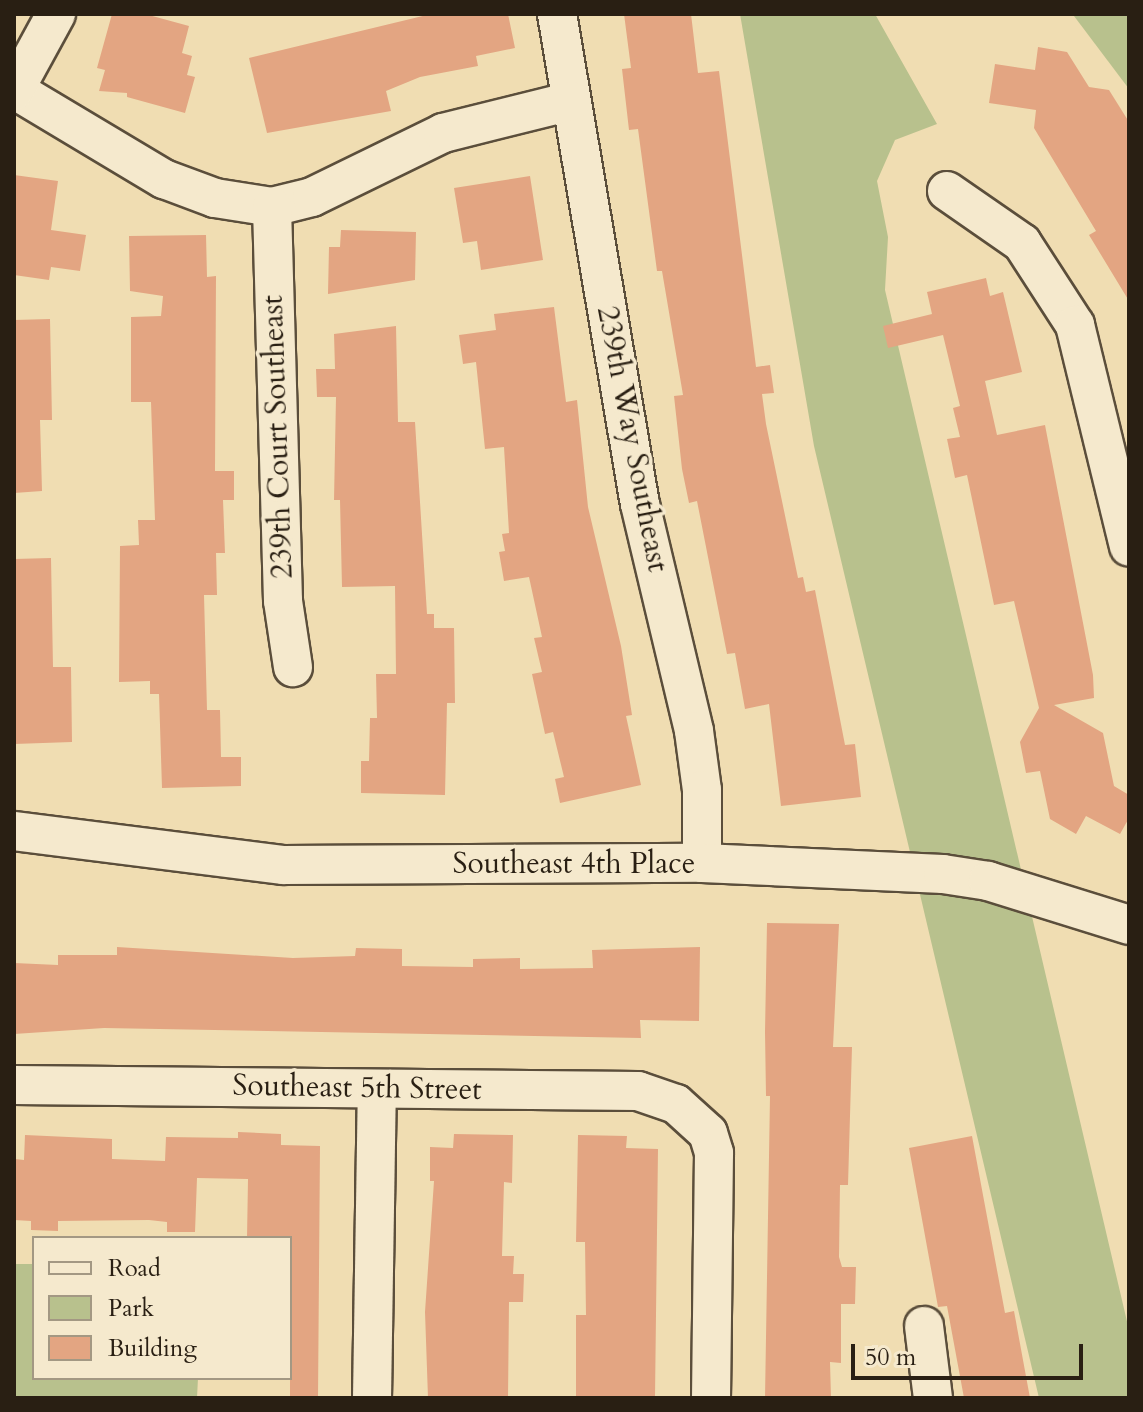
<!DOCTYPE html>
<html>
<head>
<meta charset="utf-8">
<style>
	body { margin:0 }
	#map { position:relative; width:1143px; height:1412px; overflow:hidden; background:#f0ddb2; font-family:Cardo,serif }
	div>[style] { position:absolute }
	.green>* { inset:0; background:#b8c18d }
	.building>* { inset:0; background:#e3a582 }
	.roads { filter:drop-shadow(2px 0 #5b4e3b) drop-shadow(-2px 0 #5b4e3b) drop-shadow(0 2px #5b4e3b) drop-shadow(0 -2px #5b4e3b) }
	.minor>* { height:38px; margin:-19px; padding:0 19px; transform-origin:19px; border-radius:19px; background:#f5e9cd }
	span { translate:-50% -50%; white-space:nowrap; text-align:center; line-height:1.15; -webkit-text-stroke:7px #f5e9cd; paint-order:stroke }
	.street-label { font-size:30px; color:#291f13 }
	.frame { position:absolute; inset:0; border:16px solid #291f13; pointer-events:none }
	.legend { position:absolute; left:32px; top:1236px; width:260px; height:144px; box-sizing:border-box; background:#f5e9cd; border:2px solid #a39883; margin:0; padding:10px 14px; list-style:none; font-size:24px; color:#291f13 }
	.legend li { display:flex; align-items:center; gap:16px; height:40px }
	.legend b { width:40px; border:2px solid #a39883 }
	.scale { position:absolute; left:851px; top:1344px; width:232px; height:36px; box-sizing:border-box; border:4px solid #291f13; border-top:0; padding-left:10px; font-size:24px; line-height:28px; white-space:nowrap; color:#291f13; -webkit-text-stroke:6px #f5e9cd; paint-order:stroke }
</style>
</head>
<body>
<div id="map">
	<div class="green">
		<div style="clip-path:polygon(740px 14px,875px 14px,937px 124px,895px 140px,877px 181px,888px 237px,885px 290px,1129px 1330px,1129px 1398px,1039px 1398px,814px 446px)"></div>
		<div style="clip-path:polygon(1074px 14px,1129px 14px,1129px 89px,1074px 16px)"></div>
		<div style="clip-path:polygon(14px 1264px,34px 1264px,34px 1378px,198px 1378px,197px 1398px,14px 1398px)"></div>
	</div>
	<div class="building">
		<div style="clip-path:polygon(112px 14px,145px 14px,189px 26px,182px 53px,192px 56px,187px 75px,195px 77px,185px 113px,127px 97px,127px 93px,99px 91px,105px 70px,97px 68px)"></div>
		<div style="clip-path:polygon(431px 14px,508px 14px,515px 48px,476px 56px,478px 66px,420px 77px,386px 91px,391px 111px,267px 133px,249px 58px)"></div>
		<div style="clip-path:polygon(624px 14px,691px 14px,698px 73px,719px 71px,756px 367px,770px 365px,774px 393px,762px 394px,766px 424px,798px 578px,803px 577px,806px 592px,815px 590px,845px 745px,855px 744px,861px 797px,781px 806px,769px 704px,745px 709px,735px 653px,727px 654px,697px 501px,689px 503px,682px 469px,674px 396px,683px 395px,662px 271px,657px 271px,638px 129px,629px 130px,622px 69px,631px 68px)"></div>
		<div style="clip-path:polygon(1038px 47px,1067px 52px,1089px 87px,1109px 90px,1129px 122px,1129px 301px,1089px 235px,1096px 231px,1034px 128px,1036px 110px,989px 103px,995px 64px,1035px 70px)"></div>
		<div style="clip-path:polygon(14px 175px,58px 181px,51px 230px,86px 235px,80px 271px,51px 267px,49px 280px,14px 275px)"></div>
		<div style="clip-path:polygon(530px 176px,543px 260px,481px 270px,477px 241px,463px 243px,454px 188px)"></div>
		<div style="clip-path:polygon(341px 230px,416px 232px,415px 280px,328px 294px,329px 247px,340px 247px)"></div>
		<div style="clip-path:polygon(206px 235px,207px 277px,216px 276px,215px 471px,234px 471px,234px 500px,223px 500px,225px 553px,216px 553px,217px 595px,204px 595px,207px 710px,220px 710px,221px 757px,241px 757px,241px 786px,162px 788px,159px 694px,150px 694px,150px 681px,119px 682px,120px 546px,139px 545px,138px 520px,155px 520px,151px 402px,131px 402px,131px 317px,161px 316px,163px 296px,130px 291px,129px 236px)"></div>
		<div style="clip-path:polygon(986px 278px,990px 296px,1003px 292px,1022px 372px,985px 381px,997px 435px,1045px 425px,1093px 675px,1094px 698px,1054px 705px,1103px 733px,1114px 786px,1129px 795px,1129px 818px,1120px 834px,1086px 816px,1076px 834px,1050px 819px,1040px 771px,1026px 773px,1020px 742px,1039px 708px,1014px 601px,994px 605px,967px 475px,955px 478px,947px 439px,960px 437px,953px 408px,960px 406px,943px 335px,888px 348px,883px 326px,932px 314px,927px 292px)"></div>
		<div style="clip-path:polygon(554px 307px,566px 402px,577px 400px,588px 507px,621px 646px,632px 715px,626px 716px,641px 785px,560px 803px,555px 779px,564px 777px,553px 732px,545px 734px,532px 674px,542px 672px,534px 638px,542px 637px,529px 577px,504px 581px,499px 552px,505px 551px,502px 534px,509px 533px,504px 447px,485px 449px,476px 362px,463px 364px,459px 335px,496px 330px,494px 314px)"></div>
		<div style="clip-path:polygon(50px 319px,52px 420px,40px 420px,42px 491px,14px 493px,14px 320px)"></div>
		<div style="clip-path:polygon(396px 326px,398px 422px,415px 422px,427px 614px,434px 614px,434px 628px,454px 628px,455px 703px,447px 703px,445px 795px,361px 793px,361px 761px,369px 761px,370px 718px,377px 718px,376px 674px,396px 674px,395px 586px,342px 587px,340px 500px,334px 500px,336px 397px,317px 397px,316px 369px,335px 369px,334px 334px)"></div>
		<div style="clip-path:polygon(51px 558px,53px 667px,71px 667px,72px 742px,14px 744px,14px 559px)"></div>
		<div style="clip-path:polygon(767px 923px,839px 924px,833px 1047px,852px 1047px,848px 1185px,840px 1185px,839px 1257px,842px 1267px,856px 1267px,855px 1304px,841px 1304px,841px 1363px,830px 1362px,831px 1398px,765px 1398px,770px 1096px,766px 1096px,765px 1032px)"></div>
		<div style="clip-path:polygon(117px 947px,293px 958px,355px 956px,356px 948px,402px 949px,402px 966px,473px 967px,473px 959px,520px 958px,520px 969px,593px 968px,592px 950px,700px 947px,699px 1021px,640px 1020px,641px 1038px,104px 1028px,14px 1034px,14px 963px,58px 965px,58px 955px,117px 955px)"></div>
		<div style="clip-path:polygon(238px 1132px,281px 1134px,281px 1145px,320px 1146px,318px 1398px,290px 1398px,290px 1238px,247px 1238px,248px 1179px,197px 1178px,195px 1232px,167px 1232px,167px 1222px,149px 1220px,58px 1221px,58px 1231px,31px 1230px,31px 1221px,14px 1220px,15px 1159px,24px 1160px,25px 1135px,112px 1139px,112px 1159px,165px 1161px,166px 1137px,238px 1138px)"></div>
		<div style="clip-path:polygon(454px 1134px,513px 1135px,512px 1183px,504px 1182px,502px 1256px,514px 1256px,513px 1274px,524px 1274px,523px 1302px,509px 1302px,508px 1398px,428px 1398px,425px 1312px,434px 1181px,430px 1181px,430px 1147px,453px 1148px)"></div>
		<div style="clip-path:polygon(578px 1135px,627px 1136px,626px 1148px,658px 1149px,655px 1398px,576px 1398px,576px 1315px,586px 1315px,585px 1242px,576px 1242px)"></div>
		<div style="clip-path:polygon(972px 1136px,1005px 1313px,1014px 1311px,1030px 1398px,964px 1398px,947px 1306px,938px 1307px,909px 1148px)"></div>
	</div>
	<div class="roads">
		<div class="minor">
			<div style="left:557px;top:14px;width:497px;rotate:80.4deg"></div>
			<div style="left:640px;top:504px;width:233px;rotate:76.6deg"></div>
			<div style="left:694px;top:731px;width:60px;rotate:82.3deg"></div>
			<div style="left:702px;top:790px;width:73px;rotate:90deg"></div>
			<div style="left:15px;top:90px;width:174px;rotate:30.9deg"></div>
			<div style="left:164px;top:179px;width:54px;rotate:20.4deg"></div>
			<div style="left:215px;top:198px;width:58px;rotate:9deg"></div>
			<div style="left:272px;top:207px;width:41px;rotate:-14deg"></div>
			<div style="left:312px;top:197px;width:146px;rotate:-26deg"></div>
			<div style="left:443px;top:133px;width:132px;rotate:-14deg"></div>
			<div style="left:14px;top:91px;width:88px;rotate:-61.4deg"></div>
			<div style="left:947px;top:191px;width:91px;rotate:34.7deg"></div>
			<div style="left:1022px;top:243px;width:98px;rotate:57.1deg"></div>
			<div style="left:1075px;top:325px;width:228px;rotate:76.3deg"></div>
			<div style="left:272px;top:207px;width:394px;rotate:88.4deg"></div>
			<div style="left:283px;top:601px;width:67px;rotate:81.4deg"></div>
			<div style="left:14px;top:831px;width:271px;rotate:7.2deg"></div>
			<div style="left:283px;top:865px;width:419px;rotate:-0.3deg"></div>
			<div style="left:702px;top:863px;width:241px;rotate:2.6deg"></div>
			<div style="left:943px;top:874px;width:46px;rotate:8.8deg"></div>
			<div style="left:988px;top:881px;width:148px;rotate:17.3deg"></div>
			<div style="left:14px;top:1085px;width:624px;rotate:0.55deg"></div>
			<div style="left:638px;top:1091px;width:40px;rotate:18.9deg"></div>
			<div style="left:676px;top:1104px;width:43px;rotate:42.2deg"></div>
			<div style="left:708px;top:1133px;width:21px;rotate:73deg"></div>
			<div style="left:714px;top:1153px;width:245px;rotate:90.7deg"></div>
			<div style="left:924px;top:1326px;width:73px;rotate:82.9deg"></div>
			<div style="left:372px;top:1398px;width:308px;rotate:-89.1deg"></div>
		</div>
	</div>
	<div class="street-label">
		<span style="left:278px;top:437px;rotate:-92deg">239th Court Southeast</span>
		<span style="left:632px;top:439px;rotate:79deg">239th Way Southeast</span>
		<span style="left:574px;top:864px">Southeast 4th Place</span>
		<span style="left:357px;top:1088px;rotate:1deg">Southeast 5th Street</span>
	</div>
	<div class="frame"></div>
	<ul class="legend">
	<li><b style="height:10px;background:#f5e9cd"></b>Road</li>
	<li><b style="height:22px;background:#b8c18d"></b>Park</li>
	<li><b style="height:22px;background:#e3a582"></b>Building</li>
	</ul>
	<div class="scale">50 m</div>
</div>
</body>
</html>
